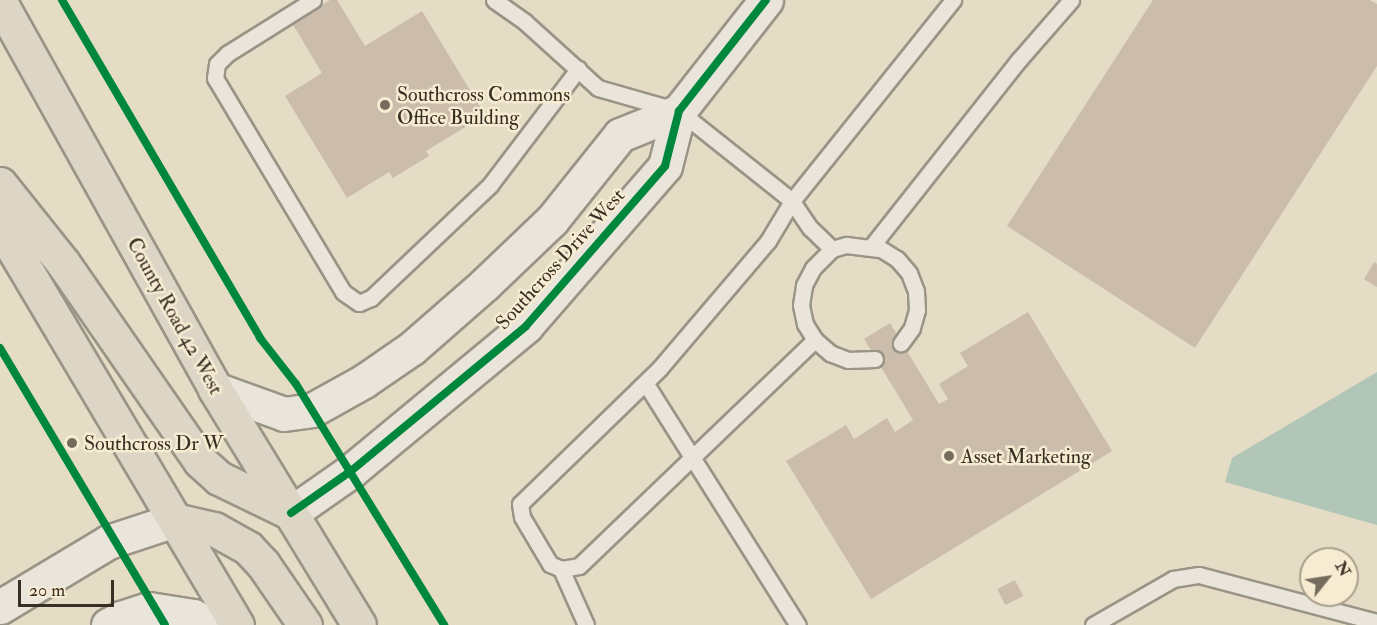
<!DOCTYPE html>
<html>
<head>
<meta charset="utf-8">
<style>
	body { margin:0 }
	#map { position:relative; width:1377px; height:625px; overflow:hidden; background:#e5dcc6; font-family:"IM FELL Double Pica",serif }
	div>[style] { position:absolute }
	.water>* { inset:0; background:#b1c6b7 }
	.building>* { inset:0; background:#cbbcac; transform-origin:0 0 }
	.roads { filter:drop-shadow(2px 0 #9a9486) drop-shadow(-2px 0 #9a9486) drop-shadow(0 2px #9a9486) drop-shadow(0 -2px #9a9486) }
	.service>* { height:15px; margin:-7.5px; padding:0 7.5px; transform-origin:7.5px; border-radius:7.5px; background:#eae5da }
	.tertiary>* { height:33px; margin:-16.5px; padding:0 16.5px; transform-origin:16.5px; border-radius:16.5px; background:#eae5da }
	.trunk>* { height:33px; margin:-16.5px; padding:0 16.5px; transform-origin:16.5px; border-radius:16.5px; background:#ddd5c5 }
	.cycleway>* { height:8px; margin:-4px; padding:0 4px; transform-origin:4px; border-radius:4px; background:#00873e }
	.dots>* { width:16px; height:16px; translate:-50% -50%; box-sizing:border-box; border:3px solid #f7ecd2; border-radius:50% }
	span { translate:-50% -50%; white-space:nowrap; text-align:center; line-height:1.15; -webkit-text-stroke:5px #f7ecd2; paint-order:stroke }
	.poi-label { font-size:20px; color:#382f24 }
	.left { translate:0 -50%; text-align:left }
	.street-label { font-size:20px; color:#382f24 }
	.north { position:absolute; left:1299px; top:547px; width:60px; height:60px; box-sizing:border-box; background:#f7ecd2; border:2px solid #aba08c; border-radius:50%; rotate:60deg; font-size:16px; font-weight:700; line-height:24px; text-align:center; color:#382f24 }
	.north::after { content:''; display:block; margin:auto; width:21px; height:27px; background:#756c5d; clip-path:polygon(50% 0,100% 100%,50% 72%,0 100%) }
	.scale { position:absolute; left:18px; top:580px; width:96px; height:27px; box-sizing:border-box; border:3px solid #382f24; border-top:0; padding-left:8px; font-size:18px; line-height:21px; white-space:nowrap; color:#382f24; -webkit-text-stroke:4px #f7ecd2; paint-order:stroke }
</style>
</head>
<body>
<div id="map">
	<div class="water">
		<div style="clip-path:polygon(1377px 372px,1377px 525px,1225px 482px,1232px 458px)"></div>
	</div>
	<div class="building">
		<div style="clip-path:polygon(330px 0,337px 0,365px 46px,422px 11px,485px 115px,426px 151px,429px 156px,393px 178px,389px 172px,347px 198px,285px 96px,322px 73px,292px 23px)"></div>
		<div style="clip-path:polygon(1153px 0,1370px 0,1377px 4px,1377px 66px,1195px 348px,1007px 226px)"></div>
		<div style="clip-path:polygon(1374px 262px,1377px 264px,1377px 287px,1364px 279px)"></div>
		<div style="clip-path:polygon(1028px 312px,1112px 451px,871px 599px,786px 461px,846px 425px,854px 439px,887px 418px,895px 432px,913px 420px,864px 339px,890px 323px,939px 404px,948px 399px,939px 384px,968px 366px,960px 353px)"></div>
		<div style="left:1015px;top:580px;width:18px;height:20px;rotate:63deg"></div>
	</div>
	<div class="roads">
		<div class="service">
			<div style="left:313px;top:0;width:102px;rotate:147.9deg"></div>
			<div style="left:227px;top:54px;width:14px;rotate:135deg"></div>
			<div style="left:217px;top:64px;width:14px;rotate:98deg"></div>
			<div style="left:215px;top:78px;width:249px;rotate:59.1deg"></div>
			<div style="left:343px;top:292px;width:19px;rotate:35deg"></div>
			<div style="left:359px;top:303px;width:13px;rotate:-23deg"></div>
			<div style="left:371px;top:298px;width:164px;rotate:-43.5deg"></div>
			<div style="left:490px;top:185px;width:146px;rotate:-52.8deg"></div>
			<div style="left:494px;top:0;width:38px;rotate:35deg"></div>
			<div style="left:525px;top:22px;width:98px;rotate:42.1deg"></div>
			<div style="left:598px;top:88px;width:84px;rotate:15.9deg"></div>
			<div style="left:679px;top:111px;width:144px;rotate:38.5deg"></div>
			<div style="left:792px;top:201px;width:47px;rotate:121deg"></div>
			<div style="left:768px;top:241px;width:167px;rotate:130.4deg"></div>
			<div style="left:660px;top:368px;width:195px;rotate:135.8deg"></div>
			<div style="left:520px;top:504px;width:13px;rotate:81deg"></div>
			<div style="left:522px;top:517px;width:55px;rotate:59.2deg"></div>
			<div style="left:550px;top:564px;width:12px;rotate:24deg"></div>
			<div style="left:561px;top:569px;width:18px;rotate:-9deg"></div>
			<div style="left:579px;top:566px;width:327px;rotate:-43.8deg"></div>
			<div style="left:871px;top:247px;width:237px;rotate:-51.7deg"></div>
			<div style="left:1018px;top:61px;width:81px;rotate:-49deg"></div>
			<div style="left:832px;top:249px;width:30px;rotate:-136deg"></div>
			<div style="left:810px;top:228px;width:32px;rotate:-124deg"></div>
			<div style="left:792px;top:201px;width:258px;rotate:-51.3deg"></div>
			<div style="left:875px;top:359px;width:27px;rotate:178deg"></div>
			<div style="left:848px;top:360px;width:19px;rotate:-159deg"></div>
			<div style="left:830px;top:353px;width:20px;rotate:-139deg"></div>
			<div style="left:815px;top:340px;width:19px;rotate:-122deg"></div>
			<div style="left:805px;top:324px;width:19px;rotate:-102deg"></div>
			<div style="left:801px;top:305px;width:20px;rotate:-81deg"></div>
			<div style="left:804px;top:285px;width:19px;rotate:-62deg"></div>
			<div style="left:813px;top:268px;width:27px;rotate:-45deg"></div>
			<div style="left:832px;top:249px;width:15px;rotate:-16deg"></div>
			<div style="left:846px;top:245px;width:35px;rotate:7deg"></div>
			<div style="left:881px;top:249px;width:19px;rotate:32deg"></div>
			<div style="left:897px;top:259px;width:18px;rotate:49deg"></div>
			<div style="left:909px;top:273px;width:19px;rotate:69deg"></div>
			<div style="left:916px;top:291px;width:19px;rotate:87deg"></div>
			<div style="left:917px;top:310px;width:19px;rotate:106deg"></div>
			<div style="left:912px;top:328px;width:19px;rotate:126deg"></div>
			<div style="left:646px;top:384px;width:285px;rotate:57.8deg"></div>
			<div style="left:561px;top:569px;width:61px;rotate:65.9deg"></div>
			<div style="left:1093px;top:625px;width:92px;rotate:-29.9deg"></div>
			<div style="left:1173px;top:579px;width:26px;rotate:-9deg"></div>
			<div style="left:1199px;top:575px;width:184px;rotate:14.8deg"></div>
		</div>
		<div class="tertiary">
			<div style="left:215px;top:389px;width:73px;rotate:19.9deg"></div>
			<div style="left:284px;top:414px;width:28px;rotate:-8deg"></div>
			<div style="left:312px;top:410px;width:60px;rotate:-29.1deg"></div>
			<div style="left:364px;top:381px;width:58px;rotate:-34.5deg"></div>
			<div style="left:412px;top:348px;width:97px;rotate:-41.2deg"></div>
			<div style="left:485px;top:284px;width:93px;rotate:-43.7deg"></div>
			<div style="left:552px;top:220px;width:109px;rotate:-51.3deg"></div>
			<div style="left:620px;top:135px;width:64px;rotate:-22.1deg"></div>
			<div style="left:291px;top:513px;width:73px;rotate:-35deg"></div>
			<div style="left:351px;top:471px;width:227px;rotate:-39.6deg"></div>
			<div style="left:526px;top:326px;width:212px;rotate:-49deg"></div>
			<div style="left:665px;top:166px;width:57px;rotate:-75.7deg"></div>
			<div style="left:679px;top:111px;width:141px;rotate:-51.9deg"></div>
			<div style="left:0;top:607px;width:126px;rotate:-31deg"></div>
			<div style="left:108px;top:542px;width:71px;rotate:-18.2deg"></div>
			<div style="left:108px;top:625px;width:15px;rotate:-28deg"></div>
			<div style="left:121px;top:618px;width:29px;rotate:-18deg"></div>
			<div style="left:149px;top:609px;width:45px;rotate:9deg"></div>
			<div style="left:193px;top:616px;width:20px;rotate:27deg"></div>
		</div>
		<div class="trunk">
			<div style="left:0;top:2px;width:443px;rotate:60.9deg"></div>
			<div style="left:215px;top:389px;width:276px;rotate:58.6deg"></div>
			<div style="left:0;top:184px;width:101px;rotate:51.4deg"></div>
			<div style="left:63px;top:263px;width:241px;rotate:55.3deg"></div>
			<div style="left:200px;top:461px;width:25px;rotate:42deg"></div>
			<div style="left:219px;top:478px;width:80px;rotate:25.9deg"></div>
			<div style="left:0;top:226px;width:464px;rotate:59.3deg"></div>
			<div style="left:175px;top:520px;width:40px;rotate:13deg"></div>
			<div style="left:214px;top:529px;width:39px;rotate:29deg"></div>
			<div style="left:248px;top:548px;width:22px;rotate:47deg"></div>
			<div style="left:263px;top:564px;width:74px;rotate:55.5deg"></div>
		</div>
	</div>
	<div class="cycleway">
		<div style="left:62px;top:0;width:392px;rotate:59.6deg"></div>
		<div style="left:260px;top:338px;width:58px;rotate:52deg"></div>
		<div style="left:296px;top:384px;width:283px;rotate:58.4deg"></div>
		<div style="left:0;top:348px;width:322px;rotate:59.2deg"></div>
		<div style="left:291px;top:513px;width:73px;rotate:-35deg"></div>
		<div style="left:351px;top:471px;width:227px;rotate:-39.6deg"></div>
		<div style="left:526px;top:326px;width:212px;rotate:-49deg"></div>
		<div style="left:665px;top:166px;width:57px;rotate:-75.7deg"></div>
		<div style="left:679px;top:111px;width:141px;rotate:-51.9deg"></div>
	</div>
	<div class="dots">
		<div style="left:385px;top:105px;background:#756c5d"></div>
		<div style="left:72px;top:443px;background:#756c5d"></div>
		<div style="left:949px;top:456px;background:#756c5d"></div>
	</div>
	<div class="poi-label">
		<span class="left" style="left:397px;top:106px">Southcross Commons<br>Office Building</span>
		<span class="left" style="left:84px;top:443px">Southcross Dr W</span>
		<span class="left" style="left:961px;top:456px">Asset Marketing</span>
	</div>
	<div class="street-label">
		<span style="left:560px;top:259px;rotate:-48deg">Southcross Drive West</span>
		<span style="left:175px;top:316px;rotate:61deg">County Road 42 West</span>
	</div>
	<div class="north">N</div>
	<div class="scale">20 m</div>
</div>
</body>
</html>
